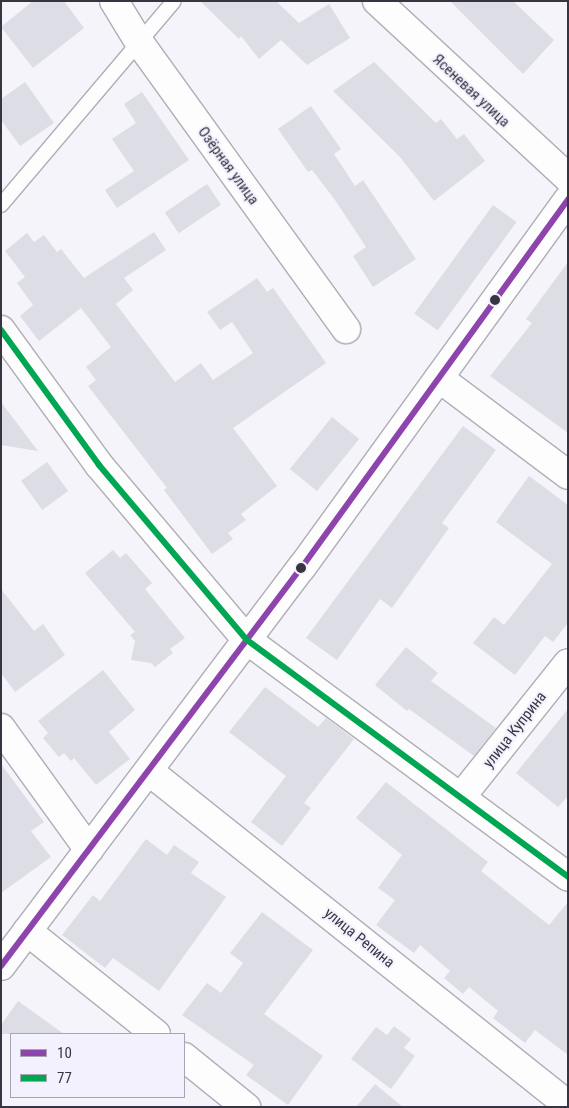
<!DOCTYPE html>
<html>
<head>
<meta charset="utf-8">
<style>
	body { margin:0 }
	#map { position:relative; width:569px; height:1108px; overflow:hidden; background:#f4f4fa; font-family:"Roboto Condensed",sans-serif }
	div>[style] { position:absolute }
	.building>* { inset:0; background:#dddde6; transform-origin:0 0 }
	.roads { filter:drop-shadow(1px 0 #afaeb6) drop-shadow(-1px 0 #afaeb6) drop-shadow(0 1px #afaeb6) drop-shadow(0 -1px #afaeb6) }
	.service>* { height:14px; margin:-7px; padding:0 7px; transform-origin:7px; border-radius:7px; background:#fdfdfe }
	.minor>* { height:28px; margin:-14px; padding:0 14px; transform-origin:14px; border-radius:14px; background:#fdfdfe }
	.tertiary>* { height:28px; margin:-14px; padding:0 14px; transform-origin:14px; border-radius:14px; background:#fdfdfe }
	.bus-1>* { height:6px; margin:-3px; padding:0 3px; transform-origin:3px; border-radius:3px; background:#8e44ad }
	.bus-2>* { height:6px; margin:-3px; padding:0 3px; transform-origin:3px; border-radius:3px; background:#00a651 }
	.dots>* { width:14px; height:14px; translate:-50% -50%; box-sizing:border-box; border:2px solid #f2f1fd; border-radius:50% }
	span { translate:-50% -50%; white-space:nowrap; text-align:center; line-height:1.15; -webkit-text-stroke:4px #f2f1fd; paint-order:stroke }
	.street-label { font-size:15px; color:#373542 }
	.frame { position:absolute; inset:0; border:2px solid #373542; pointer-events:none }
	.legend { position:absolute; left:10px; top:1033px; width:175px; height:65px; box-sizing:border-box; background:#f2f1fd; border:1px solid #a7a6b2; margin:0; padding:6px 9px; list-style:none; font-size:15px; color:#373542 }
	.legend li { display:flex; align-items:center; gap:10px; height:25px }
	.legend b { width:25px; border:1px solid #a7a6b2 }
</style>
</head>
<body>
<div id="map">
	<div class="building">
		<div style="clip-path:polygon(33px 1px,64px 1px,84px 28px,33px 68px,1px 27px)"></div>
		<div style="clip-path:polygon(200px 1px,276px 1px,299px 23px,329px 4px,350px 38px,307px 65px,281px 40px,259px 59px,241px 36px,239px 39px)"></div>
		<div style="clip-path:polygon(450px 1px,513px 1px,554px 40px,523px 74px)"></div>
		<div style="clip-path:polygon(374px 62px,436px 123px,441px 119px,457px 139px,464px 134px,485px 161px,434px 201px,400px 157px,333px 91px)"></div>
		<div style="clip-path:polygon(25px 82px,54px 123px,20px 146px,1px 120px,1px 99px)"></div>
		<div style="clip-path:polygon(142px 92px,189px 160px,117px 208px,105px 190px,134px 171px,112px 139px,136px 123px,124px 104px)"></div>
		<div style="clip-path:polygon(311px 106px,341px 149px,334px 154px,355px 186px,363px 180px,416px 259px,373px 287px,353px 256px,366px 247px,335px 200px,312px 170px,308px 172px,278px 129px)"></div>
		<div style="left:207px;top:184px;width:25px;height:51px;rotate:56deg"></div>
		<div style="left:493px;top:205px;width:29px;height:134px;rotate:36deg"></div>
		<div style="clip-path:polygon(154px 232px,166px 250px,124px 278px,133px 290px,116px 304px,175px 382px,201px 363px,213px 380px,253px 353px,232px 322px,220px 330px,207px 312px,257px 278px,267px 292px,273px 288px,326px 363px,233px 428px,277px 486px,241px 514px,246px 520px,228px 533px,233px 539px,212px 554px,164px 490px,167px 488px,88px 386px,96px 380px,86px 367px,111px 347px,81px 308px,39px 341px,20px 316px,33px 305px,17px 283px,25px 277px,5px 251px,27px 233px,34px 242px,44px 235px,57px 252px,61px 249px,84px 278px)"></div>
		<div style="clip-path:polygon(568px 262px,568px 433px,490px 376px,532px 323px,526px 319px)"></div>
		<div style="clip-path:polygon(1px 402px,38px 451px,1px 445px)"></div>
		<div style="left:332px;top:417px;width:35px;height:67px;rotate:39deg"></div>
		<div style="clip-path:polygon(463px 426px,496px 450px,442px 523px,449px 528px,392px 608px,380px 599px,337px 660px,306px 638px)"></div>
		<div style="left:47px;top:462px;width:36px;height:32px;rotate:54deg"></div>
		<div style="clip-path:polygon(529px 476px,568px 505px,568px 623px,553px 642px,545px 636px,515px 675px,473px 643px,494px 617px,504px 625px,552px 564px,496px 522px)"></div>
		<div style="clip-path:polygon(113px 550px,120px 558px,126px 553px,152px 583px,145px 589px,185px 638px,170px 649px,173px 653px,155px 667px,151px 663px,131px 660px,135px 641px,130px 635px,135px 632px,85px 573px)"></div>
		<div style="clip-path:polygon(1px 589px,34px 631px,43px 624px,65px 655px,15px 692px,1px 673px)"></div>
		<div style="clip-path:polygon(406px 647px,438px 673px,431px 681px,496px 728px,474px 756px,409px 709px,407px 711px,375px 685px)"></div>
		<div style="clip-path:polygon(103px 670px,135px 710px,109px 732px,130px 759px,96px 785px,74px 758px,71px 761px,64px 753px,59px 757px,43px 738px,48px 733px,38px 721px)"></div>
		<div style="clip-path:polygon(265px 687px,318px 727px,326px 718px,354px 739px,304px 803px,311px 808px,282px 846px,251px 822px,286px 776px,229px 732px)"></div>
		<div style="clip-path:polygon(568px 709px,568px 796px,558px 807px,516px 773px)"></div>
		<div style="clip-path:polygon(1px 764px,44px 822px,31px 831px,51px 857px,1px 893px)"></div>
		<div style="clip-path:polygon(386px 782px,488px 862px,481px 871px,549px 925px,568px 902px,568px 1055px,535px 1030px,525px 1043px,493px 1018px,498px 1011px,469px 987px,463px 994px,444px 978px,450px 971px,420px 945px,414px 953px,376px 925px,395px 900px,378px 888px,402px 855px,356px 818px)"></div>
		<div style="clip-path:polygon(146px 839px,167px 855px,174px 845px,199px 862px,191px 873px,226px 897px,159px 991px,113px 958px,105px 968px,62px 935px,93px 895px,100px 901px)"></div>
		<div style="clip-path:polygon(262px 912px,313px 950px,264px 1014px,323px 1056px,288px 1105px,246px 1075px,254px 1065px,182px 1015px,207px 983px,221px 993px,243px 963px,230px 953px)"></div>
		<div style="clip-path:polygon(18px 1001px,64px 1034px,1px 1034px,1px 1025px)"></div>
		<div style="clip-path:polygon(394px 1026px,411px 1039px,404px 1048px,415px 1056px,391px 1089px,351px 1059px,376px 1027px,387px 1035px)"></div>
		<div style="clip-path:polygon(375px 1084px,403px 1107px,356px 1107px)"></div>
	</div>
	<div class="roads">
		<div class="service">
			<div style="left:1px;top:205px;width:267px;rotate:-49.7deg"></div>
		</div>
		<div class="minor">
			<div style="left:114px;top:1px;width:48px;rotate:58.6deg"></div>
			<div style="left:139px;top:42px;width:354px;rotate:54.2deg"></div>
			<div style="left:377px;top:1px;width:260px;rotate:42.8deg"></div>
			<div style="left:1px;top:330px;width:167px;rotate:54deg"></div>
			<div style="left:99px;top:465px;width:229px;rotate:49.8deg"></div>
			<div style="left:247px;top:640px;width:399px;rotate:36.4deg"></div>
			<div style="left:439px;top:378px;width:161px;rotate:36.9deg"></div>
			<div style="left:1px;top:728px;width:150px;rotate:54.2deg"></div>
			<div style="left:150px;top:772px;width:534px;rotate:38.54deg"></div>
			<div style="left:461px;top:797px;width:171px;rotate:-51.4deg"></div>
			<div style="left:27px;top:931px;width:165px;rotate:38.6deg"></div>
			<div style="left:184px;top:1057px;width:80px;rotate:38.9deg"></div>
		</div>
		<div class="tertiary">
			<div style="left:1px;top:966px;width:500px;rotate:-53deg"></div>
			<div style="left:302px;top:567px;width:454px;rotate:-54.1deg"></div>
		</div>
	</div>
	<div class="bus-1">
		<div style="left:1px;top:966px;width:500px;rotate:-53deg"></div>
		<div style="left:302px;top:567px;width:454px;rotate:-54.1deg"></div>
	</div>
	<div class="bus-2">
		<div style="left:1px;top:330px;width:167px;rotate:54deg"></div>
		<div style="left:99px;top:465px;width:229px;rotate:49.8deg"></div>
		<div style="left:247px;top:640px;width:399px;rotate:36.4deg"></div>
	</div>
	<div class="dots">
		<div style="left:495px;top:300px;background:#373542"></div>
		<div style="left:301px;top:568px;background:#373542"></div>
	</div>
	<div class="street-label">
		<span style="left:471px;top:91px;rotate:43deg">Ясеневая улица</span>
		<span style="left:228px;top:166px;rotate:54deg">Озёрная улица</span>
		<span style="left:515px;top:730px;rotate:-52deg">улица Куприна</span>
		<span style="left:359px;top:938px;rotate:39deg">улица Репина</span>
	</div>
	<div class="frame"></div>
	<ul class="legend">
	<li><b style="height:6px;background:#8e44ad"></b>10</li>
	<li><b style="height:6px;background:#00a651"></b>77</li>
	</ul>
</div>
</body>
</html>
